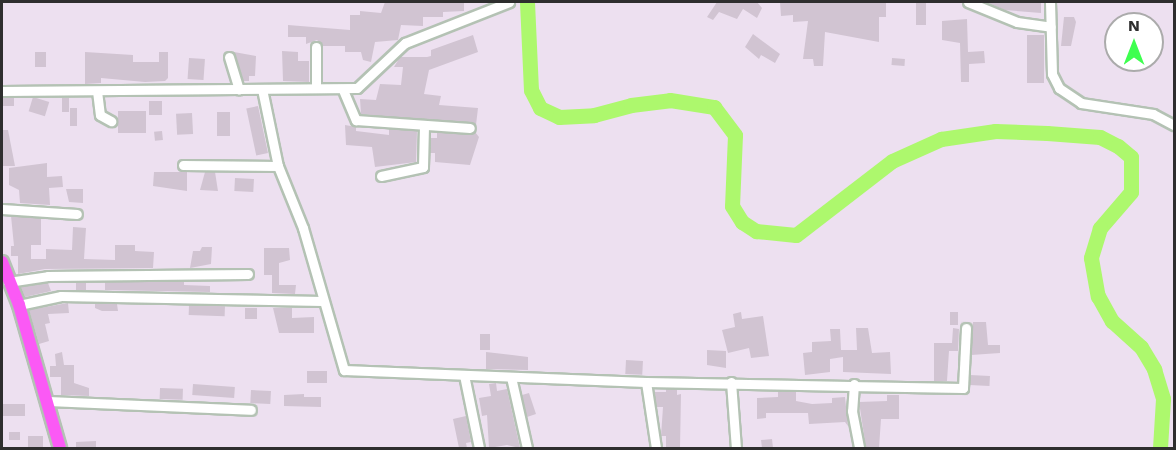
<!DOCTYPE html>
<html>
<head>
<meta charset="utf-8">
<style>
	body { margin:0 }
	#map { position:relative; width:1176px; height:450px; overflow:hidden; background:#ede0f0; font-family:"Work Sans",sans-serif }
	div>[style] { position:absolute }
	.river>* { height:15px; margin:-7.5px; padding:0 7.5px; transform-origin:7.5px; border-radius:7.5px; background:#adf86d }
	.building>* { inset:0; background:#d1c4d2; transform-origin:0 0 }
	.roads { filter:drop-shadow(2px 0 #b4c2b4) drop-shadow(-2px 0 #b4c2b4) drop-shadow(0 2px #b4c2b4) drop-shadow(0 -2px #b4c2b4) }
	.minor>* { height:9px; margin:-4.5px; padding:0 4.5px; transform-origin:4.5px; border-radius:4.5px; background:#fff }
	.major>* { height:12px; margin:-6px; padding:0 6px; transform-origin:6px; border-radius:6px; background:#fb59f5 }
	span { translate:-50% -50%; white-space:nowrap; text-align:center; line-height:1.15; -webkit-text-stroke:6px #fff; paint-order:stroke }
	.frame { position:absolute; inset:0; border:3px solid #2e2e2e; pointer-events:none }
	.north { position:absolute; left:1104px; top:12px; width:60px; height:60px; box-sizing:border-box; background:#fff; border:2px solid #ababab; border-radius:50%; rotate:0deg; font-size:16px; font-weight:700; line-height:24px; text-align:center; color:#2e2e2e }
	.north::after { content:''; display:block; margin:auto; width:21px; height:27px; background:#3eff4f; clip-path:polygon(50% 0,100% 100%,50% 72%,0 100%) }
</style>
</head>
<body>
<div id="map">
	<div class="river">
		<div style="left:527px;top:2px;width:88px;rotate:87.4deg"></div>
		<div style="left:531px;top:90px;width:20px;rotate:63deg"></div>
		<div style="left:540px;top:108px;width:21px;rotate:25deg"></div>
		<div style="left:559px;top:117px;width:35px;rotate:-3deg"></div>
		<div style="left:594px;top:115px;width:38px;rotate:-15deg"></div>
		<div style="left:631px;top:105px;width:39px;rotate:-7deg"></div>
		<div style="left:670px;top:100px;width:45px;rotate:9deg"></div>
		<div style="left:714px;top:107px;width:35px;rotate:53deg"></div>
		<div style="left:735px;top:135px;width:71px;rotate:92.4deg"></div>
		<div style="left:732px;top:206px;width:19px;rotate:58deg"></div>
		<div style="left:742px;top:222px;width:17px;rotate:33deg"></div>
		<div style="left:756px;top:231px;width:40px;rotate:5.7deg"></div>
		<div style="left:796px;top:235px;width:121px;rotate:-37.6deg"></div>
		<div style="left:892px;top:161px;width:54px;rotate:-24.2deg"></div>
		<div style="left:941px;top:139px;width:55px;rotate:-8.4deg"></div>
		<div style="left:995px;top:131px;width:52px;rotate:2.2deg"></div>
		<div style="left:1047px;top:133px;width:53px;rotate:4.3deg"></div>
		<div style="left:1100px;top:137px;width:20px;rotate:27deg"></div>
		<div style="left:1118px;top:146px;width:17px;rotate:40deg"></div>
		<div style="left:1131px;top:157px;width:35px;rotate:90deg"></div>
		<div style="left:1131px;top:192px;width:48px;rotate:130.7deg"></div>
		<div style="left:1100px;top:228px;width:31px;rotate:107deg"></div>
		<div style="left:1091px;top:258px;width:39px;rotate:80deg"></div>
		<div style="left:1098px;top:296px;width:29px;rotate:61deg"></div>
		<div style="left:1112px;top:321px;width:39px;rotate:42deg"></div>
		<div style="left:1141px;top:347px;width:26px;rotate:59deg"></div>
		<div style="left:1154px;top:369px;width:31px;rotate:73deg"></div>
		<div style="left:1163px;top:399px;width:49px;rotate:93.5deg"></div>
	</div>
	<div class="building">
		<div style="clip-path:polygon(385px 2px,464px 2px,464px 11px,443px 12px,443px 17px,423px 17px,423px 26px,401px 25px,398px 40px,375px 42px,371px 62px,363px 60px,361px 52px,345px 52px,345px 46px,323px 46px,317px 40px,306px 44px,306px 37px,288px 37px,288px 25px,350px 30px,350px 15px,360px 15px,360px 11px,381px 13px)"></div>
		<div style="clip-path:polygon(717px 2px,757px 2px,762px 8px,757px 18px,743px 9px,737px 19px,719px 12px,713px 20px,707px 17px)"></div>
		<div style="clip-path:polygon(780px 2px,886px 2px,886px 17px,879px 17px,879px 42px,825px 32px,823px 66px,814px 66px,813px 59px,803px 59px,808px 21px,793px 22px,793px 15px,781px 16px)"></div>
		<div style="clip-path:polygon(986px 2px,1041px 2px,1041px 13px,1005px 10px)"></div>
		<div style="left:916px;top:3px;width:10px;height:22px"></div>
		<div style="clip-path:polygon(1064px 17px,1074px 17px,1076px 22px,1071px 46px,1061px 46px)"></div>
		<div style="clip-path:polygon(967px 19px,968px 52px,984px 51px,985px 63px,969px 64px,969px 82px,961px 82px,960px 43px,942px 40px,942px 21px)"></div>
		<div style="clip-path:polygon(753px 34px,780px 54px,775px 63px,761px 55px,759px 59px,745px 47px)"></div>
		<div style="clip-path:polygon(473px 35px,478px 52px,429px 70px,424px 94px,441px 96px,439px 105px,478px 108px,476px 125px,361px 114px,360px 99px,376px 100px,380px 84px,401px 85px,403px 67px,394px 67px,400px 57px,427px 57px,431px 56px,431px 50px)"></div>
		<div style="left:1027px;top:35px;width:17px;height:48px"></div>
		<div style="clip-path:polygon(282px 51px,298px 52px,298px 61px,309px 61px,309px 82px,283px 81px)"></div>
		<div style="left:46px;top:52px;width:15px;height:11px;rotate:90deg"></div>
		<div style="clip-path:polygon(85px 52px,133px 55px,133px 62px,159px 62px,159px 52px,168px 52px,168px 78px,165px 81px,145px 82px,101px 78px,101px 83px,85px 84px)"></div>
		<div style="clip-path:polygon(234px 52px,256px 56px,255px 76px,249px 76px,249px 81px,243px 81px)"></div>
		<div style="left:189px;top:58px;width:16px;height:21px;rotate:4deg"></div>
		<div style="left:892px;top:58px;width:13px;height:7px;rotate:4deg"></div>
		<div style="left:33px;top:97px;width:17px;height:15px;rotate:17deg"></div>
		<div style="left:2px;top:98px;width:12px;height:8px"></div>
		<div style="left:62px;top:98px;width:7px;height:14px"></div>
		<div style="left:149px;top:101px;width:13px;height:14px"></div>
		<div style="left:258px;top:106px;width:48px;height:12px;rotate:78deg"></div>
		<div style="left:70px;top:108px;width:7px;height:18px"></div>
		<div style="left:118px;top:111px;width:28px;height:22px"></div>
		<div style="left:217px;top:112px;width:13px;height:24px"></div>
		<div style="left:192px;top:113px;width:21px;height:16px;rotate:87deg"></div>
		<div style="clip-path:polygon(345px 125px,356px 127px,356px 131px,389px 135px,389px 129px,417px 131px,416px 162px,375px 167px,372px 147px,346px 145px)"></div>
		<div style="clip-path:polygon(2px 130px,8px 130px,15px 166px,2px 166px)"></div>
		<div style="left:162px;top:131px;width:9px;height:8px;rotate:84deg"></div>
		<div style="clip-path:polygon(437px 132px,475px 132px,479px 137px,470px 165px,435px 162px,435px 153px,430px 153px,430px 138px,437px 138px)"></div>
		<div style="clip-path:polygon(47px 163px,47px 177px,62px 176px,63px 187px,49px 188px,50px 205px,20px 203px,19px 190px,9px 185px,9px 168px)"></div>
		<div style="clip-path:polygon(154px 172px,187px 172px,187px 191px,153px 186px)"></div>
		<div style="clip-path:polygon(205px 172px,215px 172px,218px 191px,200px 190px)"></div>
		<div style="left:235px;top:178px;width:19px;height:13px;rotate:3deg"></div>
		<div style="clip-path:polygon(66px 189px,83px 189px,83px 203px,69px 202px)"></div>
		<div style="clip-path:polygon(11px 216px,41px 218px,41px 245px,31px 245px,31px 259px,46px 259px,46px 249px,72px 250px,73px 227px,86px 228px,84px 259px,115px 260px,115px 245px,135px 245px,135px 251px,154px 252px,153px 268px,45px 269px,18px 274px,18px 256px,11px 256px,11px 246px,14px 246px)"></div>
		<div style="clip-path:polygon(202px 247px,212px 247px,211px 264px,190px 268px,193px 251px,200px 251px)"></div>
		<div style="clip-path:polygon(264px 248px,289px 248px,290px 260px,279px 263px,279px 285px,296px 285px,295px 294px,272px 293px,272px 275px,264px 275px)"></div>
		<div style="clip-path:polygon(184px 281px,184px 285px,210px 286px,210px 292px,105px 290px,105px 282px)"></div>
		<div style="left:76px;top:282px;width:10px;height:8px"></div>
		<div style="clip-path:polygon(48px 283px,51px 291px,25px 297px,21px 287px)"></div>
		<div style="clip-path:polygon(68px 303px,69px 313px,48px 314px,50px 323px,45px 324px,49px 341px,39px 344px,29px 310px)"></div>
		<div style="clip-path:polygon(95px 303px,117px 304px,118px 311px,102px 311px,95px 308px)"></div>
		<div style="left:189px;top:305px;width:36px;height:10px;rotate:2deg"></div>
		<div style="left:245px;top:308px;width:12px;height:11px"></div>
		<div style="clip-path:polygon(273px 308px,292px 308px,292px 318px,314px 317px,314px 333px,279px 333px)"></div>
		<div style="clip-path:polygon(741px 312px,742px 319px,763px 316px,769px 356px,751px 358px,749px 348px,728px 353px,722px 330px,735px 327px,733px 314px)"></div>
		<div style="left:950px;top:312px;width:8px;height:13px"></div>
		<div style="clip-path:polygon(973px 322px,986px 322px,988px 345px,1000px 345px,1000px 353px,971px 355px)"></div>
		<div style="clip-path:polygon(856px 328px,868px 328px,872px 353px,890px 352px,891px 374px,843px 372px,843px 357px,830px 359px,830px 372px,805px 375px,803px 353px,812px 352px,812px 342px,831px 341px,830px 329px,840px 329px,841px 350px,857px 350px)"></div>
		<div style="clip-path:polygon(953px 328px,959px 329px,958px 351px,949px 351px,947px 381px,934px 381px,934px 343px,952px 343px)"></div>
		<div style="left:480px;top:334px;width:10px;height:16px"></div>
		<div style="clip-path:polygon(707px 350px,726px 351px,726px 368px,707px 365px)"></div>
		<div style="clip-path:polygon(62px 352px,64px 365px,74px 365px,74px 383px,89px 388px,89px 396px,61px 395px,61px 377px,50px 377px,50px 366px,56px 366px,55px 354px)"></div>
		<div style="clip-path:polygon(486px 352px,528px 357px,528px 370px,486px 369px)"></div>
		<div style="left:626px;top:360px;width:17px;height:14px;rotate:3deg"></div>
		<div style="left:327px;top:371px;width:12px;height:20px;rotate:90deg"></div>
		<div style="left:970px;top:375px;width:20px;height:10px;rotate:3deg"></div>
		<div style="clip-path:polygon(496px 383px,497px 391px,507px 389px,520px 448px,507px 445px,489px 448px,487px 415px,482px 416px,479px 398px,491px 396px,489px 384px)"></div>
		<div style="left:193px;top:384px;width:42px;height:11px;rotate:4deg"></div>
		<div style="left:160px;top:388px;width:23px;height:11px;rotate:2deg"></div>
		<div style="clip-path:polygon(666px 389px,677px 389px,677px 395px,681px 394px,680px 448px,666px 448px,666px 436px,661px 436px,663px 407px,657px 407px,654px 392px,666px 392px)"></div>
		<div style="left:251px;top:390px;width:20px;height:13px;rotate:3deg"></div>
		<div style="clip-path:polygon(778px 391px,796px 392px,796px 401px,812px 404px,832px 403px,832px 398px,845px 397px,848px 426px,845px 422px,809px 424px,808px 413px,766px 413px,766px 418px,757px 419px,757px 398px,778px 397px)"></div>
		<div style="clip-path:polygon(529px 393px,536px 414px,527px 417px,522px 395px)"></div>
		<div style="clip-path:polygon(304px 394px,304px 397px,321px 397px,321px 407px,284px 406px,284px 395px)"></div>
		<div style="clip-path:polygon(887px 395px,899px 395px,899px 419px,881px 419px,879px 448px,866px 448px,859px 402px,887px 401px)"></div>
		<div style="left:2px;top:404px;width:23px;height:12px"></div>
		<div style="clip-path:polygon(466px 416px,471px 442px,466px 443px,467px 448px,459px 448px,453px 419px)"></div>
		<div style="left:9px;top:432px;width:11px;height:8px"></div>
		<div style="left:28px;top:436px;width:15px;height:12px"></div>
		<div style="clip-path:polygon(772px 439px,773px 448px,762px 448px,761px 440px)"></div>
		<div style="clip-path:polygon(96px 441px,96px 448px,76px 448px,76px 442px)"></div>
	</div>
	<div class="roads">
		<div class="minor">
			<div style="left:968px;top:2px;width:53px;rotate:22.2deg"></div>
			<div style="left:1017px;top:22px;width:34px;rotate:8deg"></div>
			<div style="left:1050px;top:2px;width:72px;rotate:88.4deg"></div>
			<div style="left:1052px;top:74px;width:16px;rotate:63deg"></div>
			<div style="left:1059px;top:88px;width:27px;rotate:34deg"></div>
			<div style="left:1081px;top:103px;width:73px;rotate:8.7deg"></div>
			<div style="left:1153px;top:114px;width:24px;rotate:28deg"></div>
			<div style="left:229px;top:57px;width:34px;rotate:73deg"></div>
			<div style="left:316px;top:88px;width:41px;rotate:-90deg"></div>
			<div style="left:262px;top:89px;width:79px;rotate:78.3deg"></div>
			<div style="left:278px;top:166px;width:67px;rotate:68deg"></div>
			<div style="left:303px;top:228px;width:148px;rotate:73.9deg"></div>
			<div style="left:344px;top:370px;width:302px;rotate:2.3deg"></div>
			<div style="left:646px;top:382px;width:317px;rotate:1.1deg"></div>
			<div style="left:963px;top:388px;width:60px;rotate:-87.1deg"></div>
			<div style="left:343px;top:90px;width:33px;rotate:67deg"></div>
			<div style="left:356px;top:120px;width:114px;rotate:4deg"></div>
			<div style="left:2px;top:91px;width:355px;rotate:-0.5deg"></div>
			<div style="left:357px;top:88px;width:66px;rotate:-43.2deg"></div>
			<div style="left:405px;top:43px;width:112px;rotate:-21.5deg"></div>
			<div style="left:97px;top:91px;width:24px;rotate:83deg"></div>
			<div style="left:100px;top:115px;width:13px;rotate:29deg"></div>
			<div style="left:183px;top:165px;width:95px;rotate:0.6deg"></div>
			<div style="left:381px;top:176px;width:43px;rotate:-12.1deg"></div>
			<div style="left:423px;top:167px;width:40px;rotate:-88.6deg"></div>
			<div style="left:2px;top:209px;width:75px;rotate:3.8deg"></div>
			<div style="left:8px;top:282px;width:40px;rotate:-8.5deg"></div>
			<div style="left:48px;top:276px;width:200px;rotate:-0.6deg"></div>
			<div style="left:19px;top:305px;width:43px;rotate:-12.1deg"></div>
			<div style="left:61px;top:296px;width:261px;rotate:1.1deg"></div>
			<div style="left:464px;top:375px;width:75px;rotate:78.4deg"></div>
			<div style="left:511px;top:377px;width:73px;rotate:77.3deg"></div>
			<div style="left:646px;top:382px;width:67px;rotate:81.4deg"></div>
			<div style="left:731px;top:382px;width:66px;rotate:85.7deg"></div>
			<div style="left:854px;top:384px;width:27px;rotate:94deg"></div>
			<div style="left:852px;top:411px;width:38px;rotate:79deg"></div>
			<div style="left:47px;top:401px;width:204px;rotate:2.5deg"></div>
		</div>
		<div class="major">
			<div style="left:2px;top:262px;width:46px;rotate:68.4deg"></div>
			<div style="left:19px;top:305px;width:149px;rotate:74deg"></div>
		</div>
	</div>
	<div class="frame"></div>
	<div class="north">N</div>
</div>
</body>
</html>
